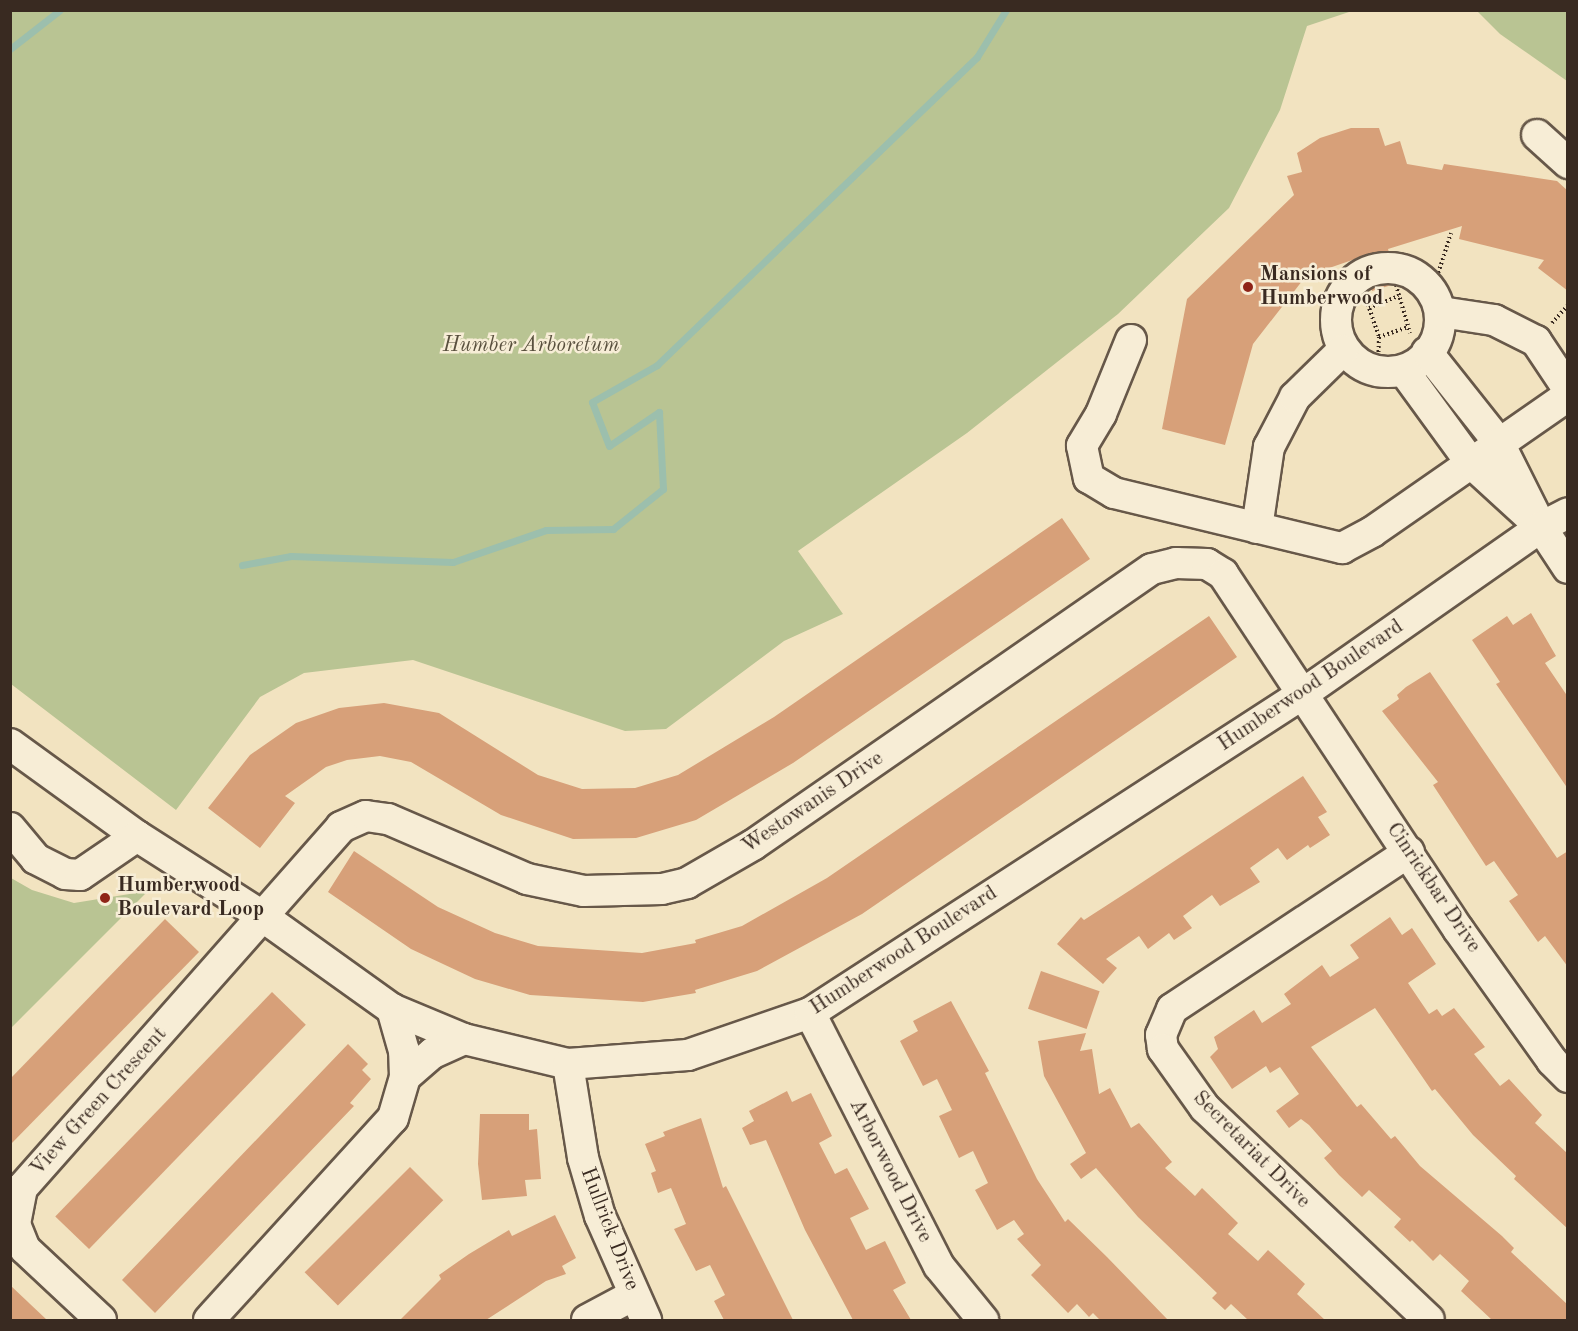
<!DOCTYPE html>
<html>
<head>
<meta charset="utf-8">
<style>
	body { margin:0 }
	#map { position:relative; width:1578px; height:1331px; overflow:hidden; background:#f2e3c0; font-family:"Old Standard TT",serif }
	div>[style] { position:absolute }
	.green>* { inset:0; background:#b9c493 }
	.stream>* { height:7px; margin:-3.5px; padding:0 3.5px; transform-origin:3.5px; border-radius:3.5px; background:#9cbfad }
	.building>* { inset:0; background:#d7a079; transform-origin:0 0 }
	.path>* { height:4px; margin-top:-2px; transform-origin:0; background:repeating-linear-gradient(90deg,#392a21 0 1.5px,transparent 0 4.5px) }
	.roads { filter:drop-shadow(2px 0 #675849) drop-shadow(-2px 0 #675849) drop-shadow(0 2px #675849) drop-shadow(0 -2px #675849) }
	.minor>* { height:30px; margin:-15px; padding:0 15px; transform-origin:15px; border-radius:15px; background:#f7edd6 }
	.minor>.ring { margin:-15px; padding:0; box-sizing:content-box; background:none; border:30px solid #f7edd6; border-radius:50% }
	.dots>* { width:16px; height:16px; translate:-50% -50%; box-sizing:border-box; border:3px solid #f7edd6; border-radius:50% }
	span { translate:-50% -50%; white-space:nowrap; text-align:center; line-height:1.15; -webkit-text-stroke:5px #f7edd6; paint-order:stroke }
	.poi-label { font-size:21px; color:#392a21; font-weight:700 }
	.left { translate:0 -50%; text-align:left }
	.park-label { font-size:21px; color:#59503e; font-style:italic }
	.street-label { font-size:21px; color:#392a21 }
	.frame { position:absolute; inset:0; border:12px solid #392a21; pointer-events:none }
</style>
</head>
<body>
<div id="map">
	<div class="green">
		<div style="clip-path:polygon(10px 11px,11px 10px,1352px 11px,1307px 26px,1280px 110px,1229px 208px,1118px 314px,967px 433px,798px 551px,843px 614px,784px 641px,666px 729px,625px 731px,413px 660px,304px 673px,260px 697px,176px 810px,11px 684px)"></div>
		<div style="clip-path:polygon(1477px 11px,1567px 11px,1567px 81px,1500px 34px)"></div>
		<div style="clip-path:polygon(11px 878px,32px 890px,74px 903px,148px 891px,11px 1028px)"></div>
	</div>
	<div class="stream">
		<div style="left:10px;top:49px;width:63px;rotate:-38deg"></div>
		<div style="left:242px;top:565px;width:50px;rotate:-10.4deg"></div>
		<div style="left:291px;top:556px;width:162px;rotate:2.1deg"></div>
		<div style="left:453px;top:562px;width:98px;rotate:-19deg"></div>
		<div style="left:546px;top:530px;width:67px;rotate:-0.9deg"></div>
		<div style="left:613px;top:529px;width:64px;rotate:-38.7deg"></div>
		<div style="left:663px;top:489px;width:77px;rotate:-93deg"></div>
		<div style="left:659px;top:412px;width:60px;rotate:145.8deg"></div>
		<div style="left:609px;top:446px;width:47px;rotate:-111.1deg"></div>
		<div style="left:592px;top:402px;width:75px;rotate:-29.6deg"></div>
		<div style="left:657px;top:365px;width:444px;rotate:-43.9deg"></div>
		<div style="left:977px;top:57px;width:55px;rotate:-58.3deg"></div>
	</div>
	<div class="building">
		<div style="clip-path:polygon(1351px 128px,1379px 128px,1385px 146px,1400px 141px,1407px 164px,1442px 170px,1444px 164px,1557px 181px,1568px 191px,1568px 291px,1538px 268px,1544px 260px,1459px 239px,1462px 226px,1388px 249px,1398px 283px,1372px 291px,1361px 257px,1306px 276px,1253px 344px,1225px 445px,1162px 429px,1187px 299px,1294px 195px,1287px 176px,1302px 172px,1297px 153px,1320px 138px)"></div>
		<div style="clip-path:polygon(1062px 518px,1090px 559px,793px 763px,696px 820px,636px 838px,573px 839px,501px 815px,411px 762px,380px 756px,347px 760px,326px 767px,285px 796px,295px 803px,260px 848px,208px 808px,250px 755px,296px 723px,339px 708px,384px 703px,439px 713px,538px 775px,582px 789px,635px 788px,678px 775px,774px 717px)"></div>
		<div style="clip-path:polygon(1531px 613px,1556px 656px,1545px 663px,1568px 697px,1568px 789px,1496px 684px,1500px 682px,1472px 640px,1507px 616px,1513px 625px)"></div>
		<div style="clip-path:polygon(1209px 616px,1237px 657px,862px 914px,757px 971px,695px 990px,696px 993px,643px 1002px,530px 995px,475px 979px,411px 949px,328px 892px,354px 851px,438px 907px,495px 933px,538px 946px,642px 953px,696px 943px,695px 940px,742px 926px,827px 878px)"></div>
		<div style="clip-path:polygon(1430px 672px,1557px 858px,1568px 851px,1568px 967px,1545px 936px,1538px 942px,1509px 901px,1518px 895px,1494px 861px,1486px 866px,1433px 785px,1438px 782px,1382px 711px,1399px 699px,1397px 695px,1406px 687px)"></div>
		<div style="clip-path:polygon(1303px 776px,1327px 812px,1318px 817px,1330px 835px,1310px 848px,1308px 845px,1287px 860px,1278px 848px,1250px 868px,1260px 882px,1220px 906px,1212px 895px,1183px 916px,1192px 928px,1174px 940px,1169px 933px,1148px 949px,1139px 936px,1106px 959px,1117px 968px,1103px 984px,1057px 944px,1081px 917px,1084px 920px,1132px 889px)"></div>
		<div style="clip-path:polygon(1390px 917px,1402px 935px,1412px 928px,1436px 964px,1408px 983px,1429px 1014px,1437px 1009px,1442px 1016px,1454px 1008px,1485px 1047px,1474px 1054px,1500px 1086px,1509px 1079px,1542px 1115px,1535px 1123px,1568px 1154px,1568px 1229px,1514px 1179px,1516px 1176px,1473px 1135px,1435px 1089px,1432px 1091px,1375px 1008px,1311px 1047px,1357px 1107px,1361px 1104px,1391px 1139px,1395px 1136px,1420px 1166px,1502px 1236px,1514px 1248px,1511px 1252px,1568px 1305px,1568px 1320px,1492px 1320px,1461px 1291px,1469px 1281px,1440px 1254px,1433px 1261px,1412px 1240px,1410px 1242px,1394px 1227px,1401px 1219px,1369px 1190px,1362px 1197px,1339px 1175px,1324px 1158px,1332px 1151px,1309px 1125px,1301px 1119px,1289px 1128px,1276px 1111px,1299px 1094px,1280px 1067px,1270px 1073px,1266px 1066px,1232px 1089px,1210px 1057px,1218px 1049px,1214px 1037px,1254px 1010px,1262px 1023px,1291px 1004px,1284px 994px,1322px 965px,1330px 977px,1359px 958px,1350px 945px)"></div>
		<div style="clip-path:polygon(165px 919px,199px 952px,10px 1145px,10px 1079px)"></div>
		<div style="left:1041px;top:971px;width:62px;height:40px;rotate:19deg"></div>
		<div style="left:272px;top:992px;width:47px;height:312px;rotate:44deg"></div>
		<div style="clip-path:polygon(951px 1001px,989px 1071px,985px 1073px,1037px 1179px,1065px 1222px,1068px 1219px,1107px 1257px,1168px 1320px,1100px 1320px,1093px 1313px,1089px 1317px,1077px 1304px,1068px 1313px,1031px 1275px,1041px 1265px,1017px 1239px,1024px 1234px,1014px 1220px,997px 1230px,975px 1190px,988px 1183px,973px 1151px,959px 1158px,939px 1116px,952px 1110px,937px 1079px,923px 1086px,900px 1041px,918px 1031px,913px 1021px)"></div>
		<div style="clip-path:polygon(1086px 1033px,1080px 1051px,1092px 1049px,1099px 1094px,1110px 1088px,1131px 1128px,1139px 1123px,1172px 1162px,1165px 1168px,1195px 1196px,1202px 1188px,1238px 1223px,1228px 1234px,1258px 1261px,1268px 1250px,1305px 1284px,1297px 1294px,1325px 1320px,1248px 1320px,1231px 1304px,1225px 1310px,1212px 1298px,1217px 1293px,1138px 1217px,1096px 1168px,1081px 1179px,1070px 1164px,1086px 1153px,1044px 1076px,1038px 1041px)"></div>
		<div style="clip-path:polygon(348px 1044px,368px 1064px,362px 1070px,371px 1079px,350px 1103px,354px 1106px,155px 1313px,122px 1280px)"></div>
		<div style="clip-path:polygon(787px 1091px,792px 1102px,811px 1093px,832px 1136px,819px 1143px,835px 1174px,847px 1168px,869px 1209px,850px 1218px,866px 1250px,885px 1241px,906px 1283px,893px 1290px,911px 1320px,853px 1320px,805px 1230px,766px 1140px,750px 1145px,742px 1128px,754px 1121px,749px 1111px)"></div>
		<div style="clip-path:polygon(480px 1114px,529px 1114px,529px 1130px,537px 1129px,541px 1179px,525px 1180px,527px 1196px,482px 1200px,478px 1164px)"></div>
		<div style="clip-path:polygon(701px 1118px,723px 1188px,726px 1186px,793px 1320px,724px 1320px,714px 1301px,725px 1295px,710px 1265px,696px 1271px,674px 1229px,686px 1224px,671px 1188px,658px 1193px,651px 1173px,656px 1171px,645px 1144px,665px 1136px,663px 1132px)"></div>
		<div style="left:410px;top:1167px;width:47px;height:149px;rotate:45deg"></div>
		<div style="clip-path:polygon(555px 1215px,576px 1258px,562px 1266px,566px 1274px,546px 1281px,486px 1320px,400px 1320px,441px 1279px,439px 1275px,469px 1254px,509px 1230px,512px 1236px)"></div>
		<div style="clip-path:polygon(10px 1285px,47px 1320px,10px 1320px)"></div>
	</div>
	<div class="path">
		<div style="left:1398px;top:270px;width:15px;rotate:98deg"></div>
		<div style="left:1396px;top:285px;width:50px;rotate:73.7deg"></div>
		<div style="left:1356px;top:282px;width:17px;rotate:57deg"></div>
		<div style="left:1365px;top:296px;width:43px;rotate:71.1deg"></div>
		<div style="left:1379px;top:337px;width:29px;rotate:92deg"></div>
		<div style="left:1426px;top:284px;width:13px;rotate:-32deg"></div>
		<div style="left:1437px;top:277px;width:46px;rotate:-72.3deg"></div>
		<div style="left:1369px;top:308px;width:32px;rotate:-22deg"></div>
		<div style="left:1552px;top:323px;width:24px;rotate:-48deg"></div>
		<div style="left:1379px;top:337px;width:31px;rotate:-19deg"></div>
	</div>
	<div class="roads">
		<div class="minor">
			<div style="left:1537px;top:135px;width:42px;rotate:42.1deg"></div>
			<div class="ring" style="left:1336px;top:268px;width:74px;height:74px"></div>
			<div style="left:1441px;top:312px;width:54px;rotate:8.6deg"></div>
			<div style="left:1494px;top:320px;width:47px;rotate:26.6deg"></div>
			<div style="left:1536px;top:341px;width:58px;rotate:56.3deg"></div>
			<div style="left:1131px;top:340px;width:80px;rotate:112.1deg"></div>
			<div style="left:1101px;top:414px;width:37px;rotate:121deg"></div>
			<div style="left:1082px;top:446px;width:33px;rotate:78deg"></div>
			<div style="left:1089px;top:478px;width:29px;rotate:31deg"></div>
			<div style="left:1114px;top:493px;width:235px;rotate:13.6deg"></div>
			<div style="left:1342px;top:548px;width:34px;rotate:-28deg"></div>
			<div style="left:1372px;top:532px;width:239px;rotate:-34.8deg"></div>
			<div style="left:1427px;top:352px;width:116px;rotate:51.6deg"></div>
			<div style="left:1499px;top:443px;width:94px;rotate:63.4deg"></div>
			<div style="left:1541px;top:527px;width:49px;rotate:56.6deg"></div>
			<div style="left:1404px;top:371px;width:114px;rotate:53.9deg"></div>
			<div style="left:1471px;top:463px;width:77px;rotate:42.4deg"></div>
			<div style="left:1257px;top:528px;width:82px;rotate:-81.6deg"></div>
			<div style="left:1269px;top:447px;width:56px;rotate:-62.5deg"></div>
			<div style="left:1295px;top:397px;width:67px;rotate:-44.4deg"></div>
			<div style="left:10px;top:744px;width:157px;rotate:35.9deg"></div>
			<div style="left:137px;top:836px;width:148px;rotate:32.6deg"></div>
			<div style="left:262px;top:916px;width:160px;rotate:35.6deg"></div>
			<div style="left:392px;top:1009px;width:78px;rotate:22.6deg"></div>
			<div style="left:464px;top:1039px;width:107px;rotate:13.5deg"></div>
			<div style="left:568px;top:1064px;width:120px;rotate:-4.3deg"></div>
			<div style="left:688px;top:1055px;width:129px;rotate:-19deg"></div>
			<div style="left:810px;top:1013px;width:589px;rotate:-32.93deg"></div>
			<div style="left:1304px;top:693px;width:289px;rotate:-35deg"></div>
			<div style="left:1541px;top:527px;width:30px;rotate:-27deg"></div>
			<div style="left:10px;top:828px;width:40px;rotate:50deg"></div>
			<div style="left:36px;top:859px;width:33px;rotate:27deg"></div>
			<div style="left:65px;top:874px;width:15px;rotate:4deg"></div>
			<div style="left:80px;top:875px;width:69px;rotate:-34.4deg"></div>
			<div style="left:1409px;top:852px;width:284px;rotate:146.5deg"></div>
			<div style="left:1172px;top:1009px;width:28px;rotate:113deg"></div>
			<div style="left:1161px;top:1035px;width:14px;rotate:82deg"></div>
			<div style="left:1163px;top:1049px;width:72px;rotate:54.6deg"></div>
			<div style="left:1205px;top:1108px;width:308px;rotate:43.4deg"></div>
			<div style="left:810px;top:1013px;width:284px;rotate:63deg"></div>
			<div style="left:939px;top:1266px;width:70px;rotate:50.8deg"></div>
			<div style="left:568px;top:1064px;width:95px;rotate:80.9deg"></div>
			<div style="left:583px;top:1158px;width:60px;rotate:73.7deg"></div>
			<div style="left:600px;top:1216px;width:114px;rotate:66.1deg"></div>
			<div style="left:405px;top:1077px;width:37px;rotate:-41deg"></div>
			<div style="left:433px;top:1053px;width:34px;rotate:-24deg"></div>
			<div style="left:101px;top:1320px;width:104px;rotate:-136.9deg"></div>
			<div style="left:25px;top:1249px;width:27px;rotate:-112deg"></div>
			<div style="left:15px;top:1224px;width:37px;rotate:-79deg"></div>
			<div style="left:22px;top:1188px;width:482px;rotate:-48.5deg"></div>
			<div style="left:341px;top:827px;width:27px;rotate:-24deg"></div>
			<div style="left:366px;top:816px;width:22px;rotate:8deg"></div>
			<div style="left:388px;top:819px;width:151px;rotate:23.3deg"></div>
			<div style="left:527px;top:879px;width:58px;rotate:11.9deg"></div>
			<div style="left:584px;top:891px;width:78px;rotate:-1.5deg"></div>
			<div style="left:662px;top:889px;width:26px;rotate:-13deg"></div>
			<div style="left:687px;top:883px;width:76px;rotate:-29.9deg"></div>
			<div style="left:753px;top:845px;width:485px;rotate:-34.7deg"></div>
			<div style="left:1152px;top:569px;width:25px;rotate:-14deg"></div>
			<div style="left:1176px;top:563px;width:31px;rotate:2deg"></div>
			<div style="left:1207px;top:564px;width:19px;rotate:32deg"></div>
			<div style="left:1223px;top:574px;width:426px;rotate:56.5deg"></div>
			<div style="left:1458px;top:929px;width:162px;rotate:54.5deg"></div>
			<div style="left:1552px;top:1061px;width:23px;rotate:45deg"></div>
			<div style="left:209px;top:1320px;width:273px;rotate:-47.7deg"></div>
			<div style="left:393px;top:1118px;width:43px;rotate:-73.7deg"></div>
			<div style="left:405px;top:1077px;width:26px;rotate:-92deg"></div>
			<div style="left:404px;top:1051px;width:44px;rotate:-105.9deg"></div>
			<div style="left:587px;top:1320px;width:53px;rotate:-28deg"></div>
		</div>
	</div>
	<div class="dots">
		<div style="left:1248px;top:287px;background:#8f2418"></div>
		<div style="left:105px;top:898px;background:#8f2418"></div>
	</div>
	<div class="poi-label">
		<span class="left" style="left:1260px;top:287px">Mansions of<br>Humberwood</span>
		<span class="left" style="left:117px;top:898px">Humberwood<br>Boulevard Loop</span>
	</div>
	<div class="park-label">
		<span style="left:531px;top:346px">Humber Arboretum</span>
	</div>
	<div class="street-label">
		<span style="left:1311px;top:686px;rotate:-34deg">Humberwood Boulevard</span>
		<span style="left:813px;top:803px;rotate:-34deg">Westowanis Drive</span>
		<span style="left:1433px;top:888px;rotate:56deg">Cinrickbar Drive</span>
		<span style="left:904px;top:951px;rotate:-33deg">Humberwood Boulevard</span>
		<span style="left:99px;top:1102px;rotate:-48deg">View Green Crescent</span>
		<span style="left:1251px;top:1150px;rotate:45deg">Secretariat Drive</span>
		<span style="left:890px;top:1171px;rotate:63deg">Arborwood Drive</span>
		<span style="left:609px;top:1229px;rotate:69deg">Hullrick Drive</span>
	</div>
	<div class="frame"></div>
</div>
</body>
</html>
